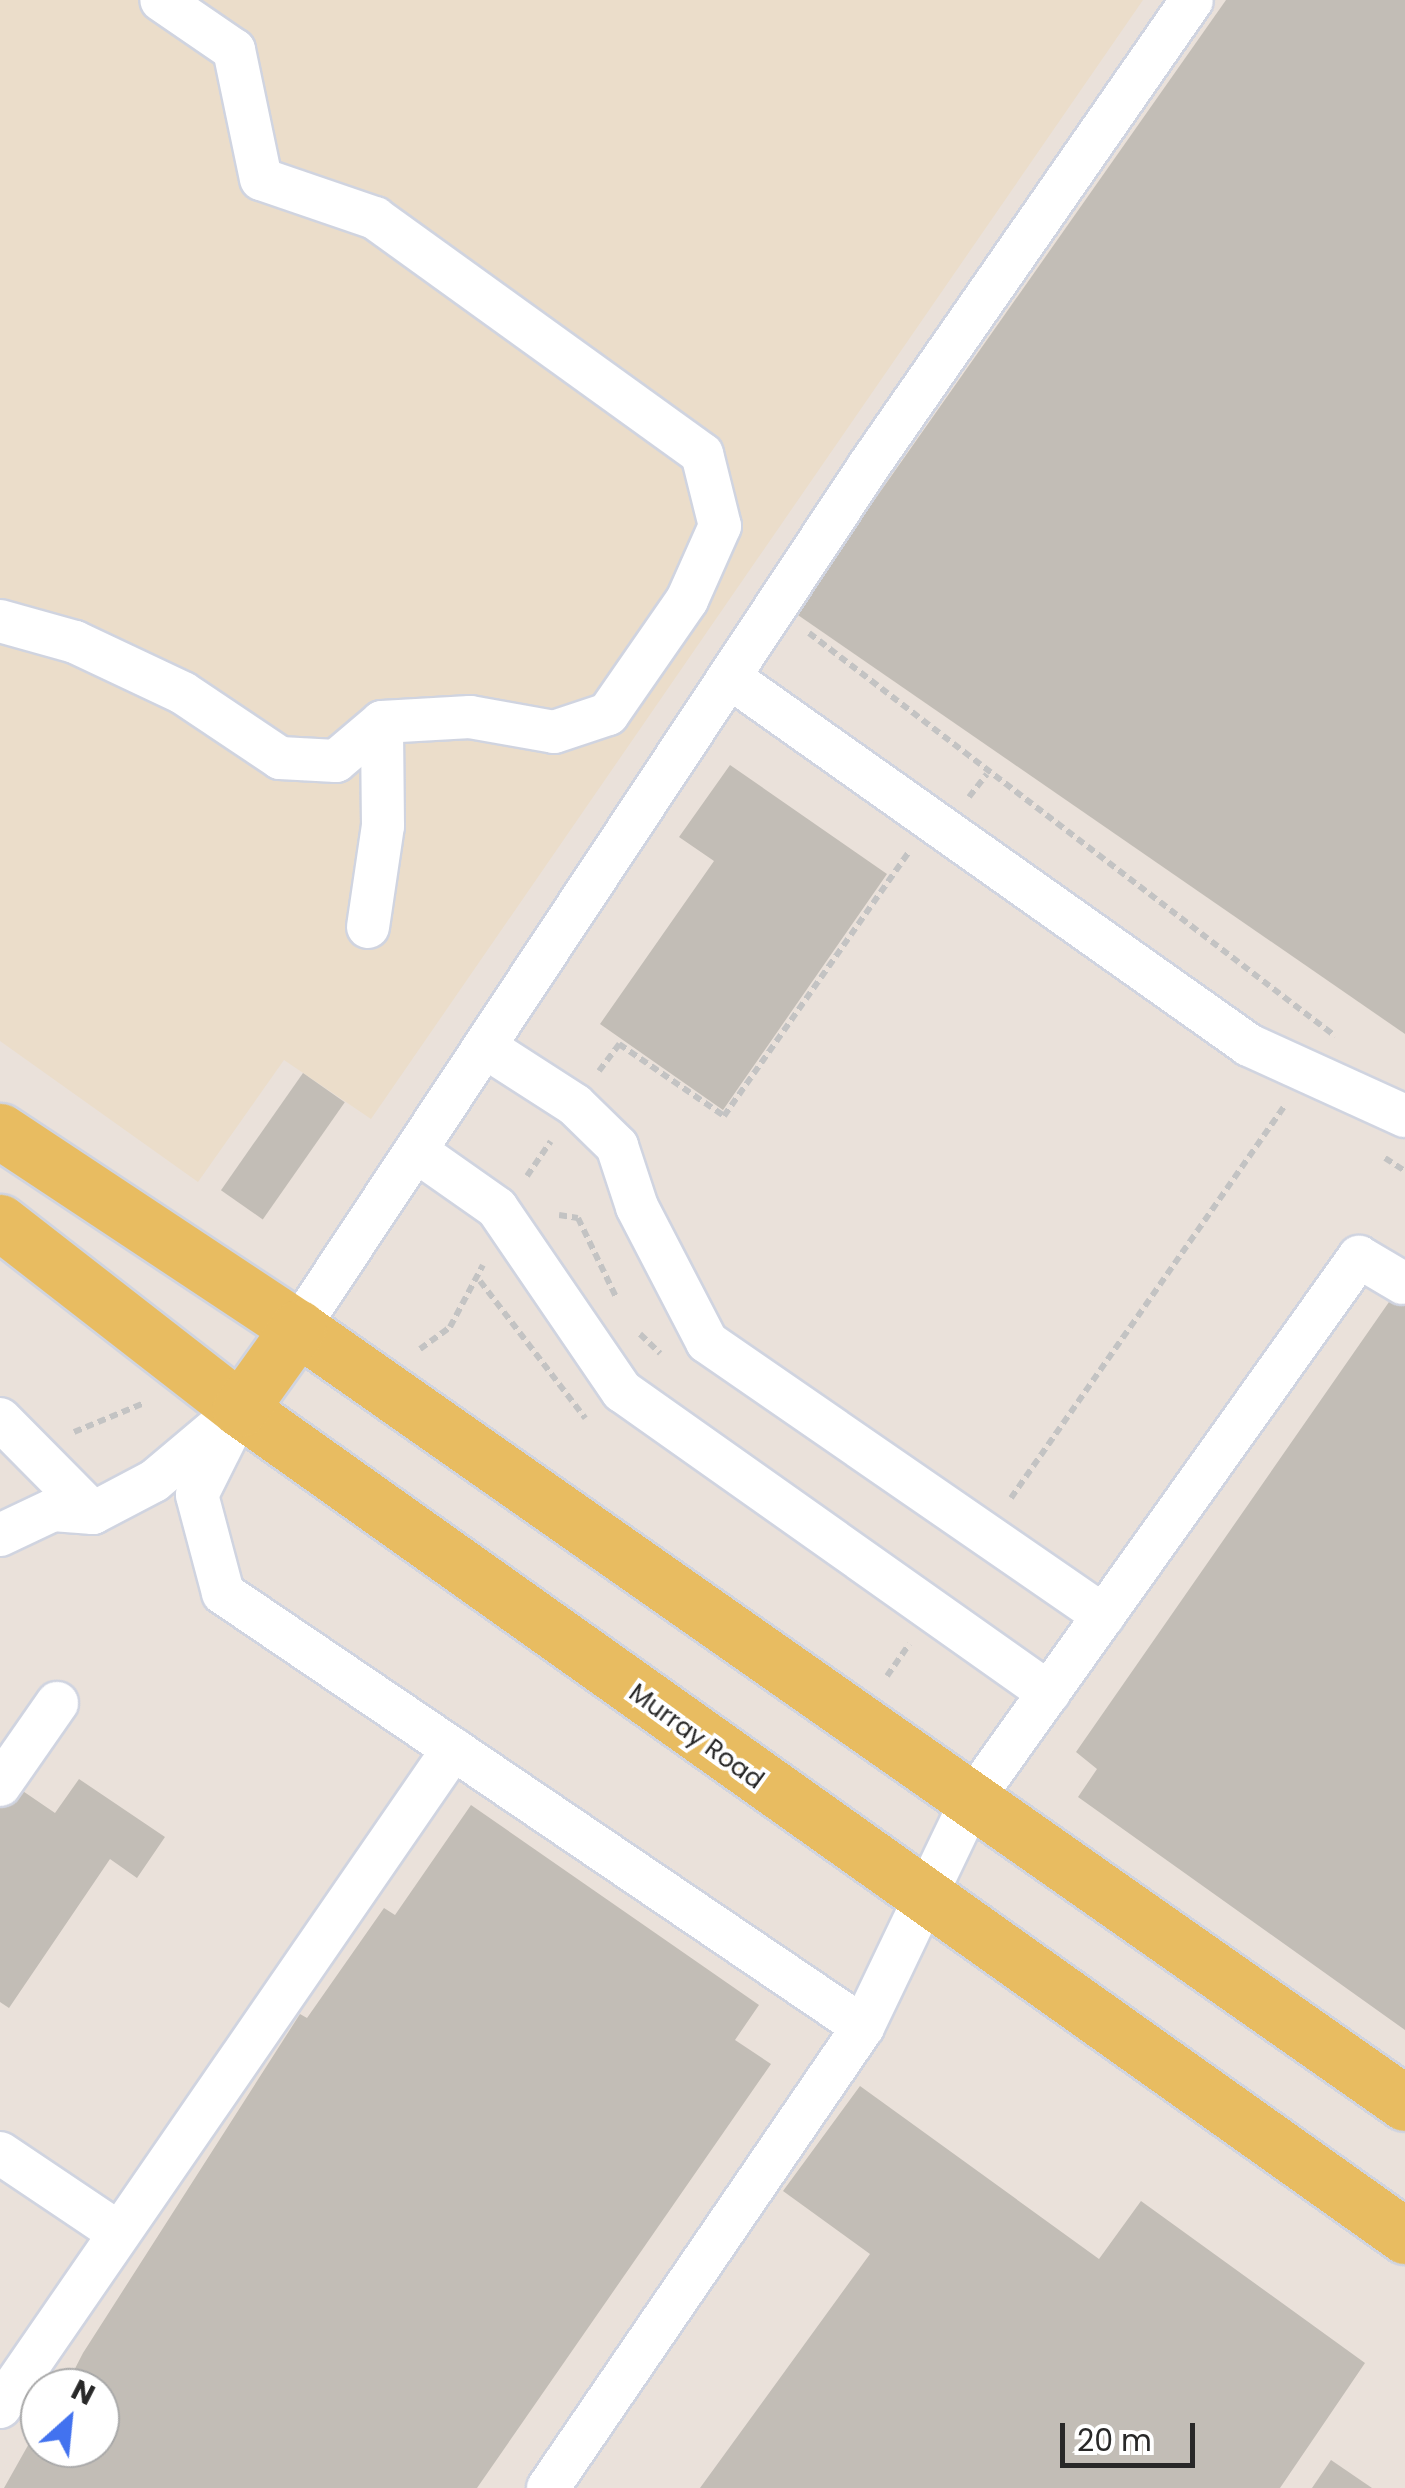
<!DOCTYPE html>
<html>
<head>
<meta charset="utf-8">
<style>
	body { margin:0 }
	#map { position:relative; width:1405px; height:2488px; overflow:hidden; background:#eae1da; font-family:Poppins,sans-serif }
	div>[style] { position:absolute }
	.education>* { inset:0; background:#ebddca }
	.building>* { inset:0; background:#c2bdb6; transform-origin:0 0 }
	.path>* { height:6px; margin-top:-3px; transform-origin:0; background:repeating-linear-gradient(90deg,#c3c3c3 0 8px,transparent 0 13px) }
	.roads { filter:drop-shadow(2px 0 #d0d4e0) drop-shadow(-2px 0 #d0d4e0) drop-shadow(0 2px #d0d4e0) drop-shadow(0 -2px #d0d4e0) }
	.minor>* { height:42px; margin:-21px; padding:0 21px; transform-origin:21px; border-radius:21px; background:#fff }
	.major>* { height:55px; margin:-27.5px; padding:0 27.5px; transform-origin:27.5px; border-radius:27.5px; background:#e8bc61 }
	span { translate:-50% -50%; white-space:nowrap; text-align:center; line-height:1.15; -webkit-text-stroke:8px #fff; paint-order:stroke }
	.street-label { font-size:25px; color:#282828 }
	.north { position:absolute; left:20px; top:2368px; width:100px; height:100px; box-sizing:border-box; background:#fff; border:2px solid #a9a9a9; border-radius:50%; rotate:27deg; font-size:28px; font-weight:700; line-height:40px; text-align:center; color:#282828 }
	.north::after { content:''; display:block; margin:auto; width:35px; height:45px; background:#4272ef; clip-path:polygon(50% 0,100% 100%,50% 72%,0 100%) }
	.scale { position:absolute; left:1060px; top:2423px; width:135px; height:45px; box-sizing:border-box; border:5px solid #282828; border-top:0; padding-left:12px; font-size:30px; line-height:35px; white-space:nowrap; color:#282828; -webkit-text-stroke:8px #fff; paint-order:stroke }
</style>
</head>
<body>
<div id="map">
	<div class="education">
		<div style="clip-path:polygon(0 0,1143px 0,371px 1119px,284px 1060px,198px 1182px,0 1041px)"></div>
	</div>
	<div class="building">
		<div style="clip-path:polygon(1226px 0,1405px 0,1405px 1034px,795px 613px)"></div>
		<div style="clip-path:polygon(730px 765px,887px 874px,723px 1110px,600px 1024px,714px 861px,679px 837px)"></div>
		<div style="left:303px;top:1073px;width:51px;height:143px;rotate:35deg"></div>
		<div style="clip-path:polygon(1405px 1279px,1405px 2030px,1078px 1797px,1097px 1769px,1076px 1752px)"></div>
		<div style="clip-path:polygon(79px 1779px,165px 1837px,137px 1878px,110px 1859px,9px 2008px,0 2002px,0 1806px,14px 1785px,55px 1813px)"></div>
		<div style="clip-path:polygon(471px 1805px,759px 2005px,735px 2040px,771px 2064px,477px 2488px,4px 2488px,40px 2424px,40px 2448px,100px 2448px,100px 2388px,65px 2388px,83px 2353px,300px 2014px,307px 2018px,384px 1908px,395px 1915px)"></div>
		<div style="clip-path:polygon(860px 2086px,1099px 2259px,1141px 2201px,1365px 2363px,1280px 2488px,700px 2488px,870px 2254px,783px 2191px)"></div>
		<div style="clip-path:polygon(1331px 2460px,1372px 2488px,1312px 2488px)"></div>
	</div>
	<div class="path">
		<div style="left:809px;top:633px;width:663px;rotate:37.46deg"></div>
		<div style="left:969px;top:797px;width:29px;rotate:-52deg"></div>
		<div style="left:599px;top:1071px;width:34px;rotate:-53deg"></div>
		<div style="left:619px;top:1044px;width:127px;rotate:34.4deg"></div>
		<div style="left:724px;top:1116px;width:321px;rotate:-55deg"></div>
		<div style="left:1385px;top:1158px;width:24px;rotate:33deg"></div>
		<div style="left:527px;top:1176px;width:42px;rotate:-55.6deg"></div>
		<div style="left:559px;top:1215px;width:19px;rotate:9deg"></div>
		<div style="left:578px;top:1218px;width:90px;rotate:64.3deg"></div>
		<div style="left:480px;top:1281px;width:173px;rotate:52.5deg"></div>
		<div style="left:640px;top:1334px;width:28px;rotate:44deg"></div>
		<div style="left:420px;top:1349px;width:37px;rotate:-36deg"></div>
		<div style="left:450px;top:1327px;width:70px;rotate:-62deg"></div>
		<div style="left:74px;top:1432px;width:74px;rotate:-22.4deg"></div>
		<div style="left:1011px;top:1498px;width:477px;rotate:-55.1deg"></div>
		<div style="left:887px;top:1676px;width:39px;rotate:-55deg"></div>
	</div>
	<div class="roads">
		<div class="minor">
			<div style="left:0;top:621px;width:78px;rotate:15.6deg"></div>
			<div style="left:75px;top:642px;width:119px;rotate:25.3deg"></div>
			<div style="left:183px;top:693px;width:117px;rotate:33.8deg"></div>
			<div style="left:280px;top:758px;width:56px;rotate:3.1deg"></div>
			<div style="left:336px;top:761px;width:60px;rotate:-40.3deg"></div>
			<div style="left:382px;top:722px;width:88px;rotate:-3.3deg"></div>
			<div style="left:470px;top:717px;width:85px;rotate:10.1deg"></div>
			<div style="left:554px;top:732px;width:57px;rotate:-18.4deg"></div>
			<div style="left:608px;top:714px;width:139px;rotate:-55.3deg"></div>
			<div style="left:687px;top:600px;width:81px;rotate:-66deg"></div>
			<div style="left:720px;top:526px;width:74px;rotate:-104deg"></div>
			<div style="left:702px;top:454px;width:403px;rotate:-144.2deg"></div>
			<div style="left:375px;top:218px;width:120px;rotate:-161.1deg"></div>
			<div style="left:261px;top:179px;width:132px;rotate:-101.8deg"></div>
			<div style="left:234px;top:50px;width:88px;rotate:-145.6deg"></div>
			<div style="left:729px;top:677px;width:637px;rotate:35.29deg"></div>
			<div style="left:1249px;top:1045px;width:171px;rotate:24.5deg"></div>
			<div style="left:368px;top:927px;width:102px;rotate:-81.6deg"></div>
			<div style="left:383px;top:826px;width:104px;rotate:-90.6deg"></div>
			<div style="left:485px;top:1047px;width:107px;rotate:32.8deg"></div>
			<div style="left:575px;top:1105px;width:59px;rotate:44.3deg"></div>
			<div style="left:617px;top:1146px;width:64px;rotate:71.8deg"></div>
			<div style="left:637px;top:1207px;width:152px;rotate:62.6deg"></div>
			<div style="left:707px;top:1342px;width:482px;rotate:34.6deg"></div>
			<div style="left:416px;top:1151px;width:99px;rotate:35.1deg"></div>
			<div style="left:497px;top:1208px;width:222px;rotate:55.7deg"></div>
			<div style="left:622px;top:1391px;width:523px;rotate:35.27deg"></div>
			<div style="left:298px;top:1328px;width:1033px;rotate:-56.49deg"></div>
			<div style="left:868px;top:467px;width:568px;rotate:-55.25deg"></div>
			<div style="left:240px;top:1409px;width:96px;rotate:116.6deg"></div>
			<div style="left:197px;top:1495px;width:101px;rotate:75.1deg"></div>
			<div style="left:223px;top:1593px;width:773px;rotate:34.14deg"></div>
			<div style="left:0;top:1419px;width:132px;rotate:45.3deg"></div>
			<div style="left:0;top:1535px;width:59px;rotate:-25.3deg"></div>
			<div style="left:53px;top:1510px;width:40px;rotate:4.3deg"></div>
			<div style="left:93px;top:1513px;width:69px;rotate:-27.7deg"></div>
			<div style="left:154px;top:1481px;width:92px;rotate:-40.1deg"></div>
			<div style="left:0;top:1785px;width:100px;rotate:-55.2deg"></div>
			<div style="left:0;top:2153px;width:143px;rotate:33.9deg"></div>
			<div style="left:0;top:2407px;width:799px;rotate:-55.45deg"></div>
			<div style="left:548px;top:2488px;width:558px;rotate:-55.66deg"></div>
			<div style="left:863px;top:2027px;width:252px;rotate:-64.4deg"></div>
			<div style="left:972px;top:1800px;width:667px;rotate:-54.52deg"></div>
			<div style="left:1359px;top:1257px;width:51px;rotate:30.6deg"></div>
		</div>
		<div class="major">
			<div style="left:0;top:1131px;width:357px;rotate:33.5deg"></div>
			<div style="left:298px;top:1328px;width:1351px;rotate:35deg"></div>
			<div style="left:0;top:1222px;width:304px;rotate:37.9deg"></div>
			<div style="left:240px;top:1409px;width:1429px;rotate:35.37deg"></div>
			<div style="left:240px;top:1409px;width:100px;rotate:-54.4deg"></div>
		</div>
	</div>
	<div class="street-label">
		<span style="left:696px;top:1737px;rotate:36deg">Murray Road</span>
	</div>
	<div class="north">N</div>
	<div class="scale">20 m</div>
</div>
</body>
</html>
